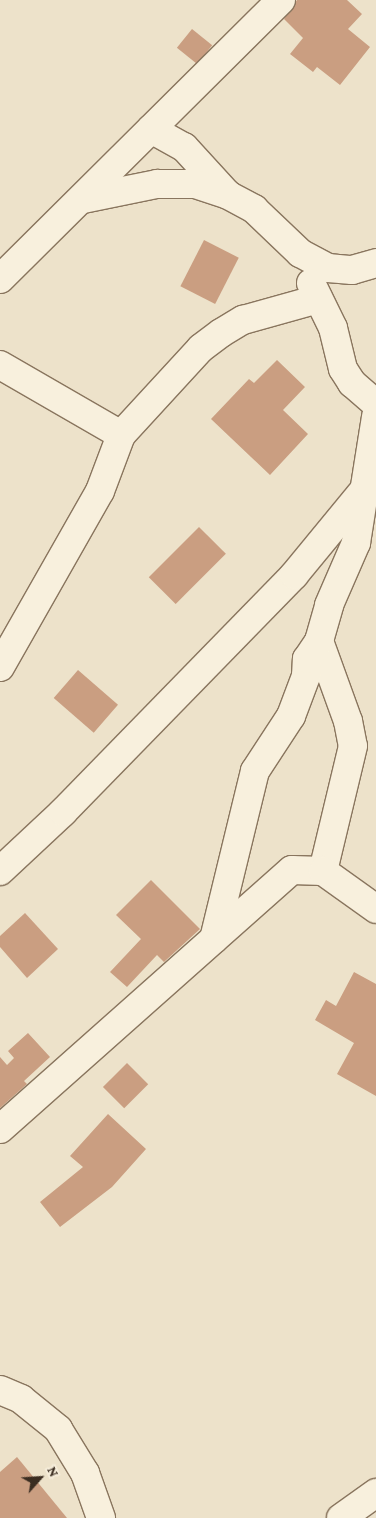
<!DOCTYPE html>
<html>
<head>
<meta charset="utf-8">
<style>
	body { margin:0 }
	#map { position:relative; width:376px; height:1518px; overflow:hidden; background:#ede2ca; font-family:"Crimson Pro",serif }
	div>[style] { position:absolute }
	.building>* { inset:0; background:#ca9e81; transform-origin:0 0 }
	.roads { filter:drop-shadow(1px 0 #89755e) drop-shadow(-1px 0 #89755e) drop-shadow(0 1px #89755e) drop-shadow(0 -1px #89755e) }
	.minor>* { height:28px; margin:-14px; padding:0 14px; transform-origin:14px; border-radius:14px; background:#f8f0dd }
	span { translate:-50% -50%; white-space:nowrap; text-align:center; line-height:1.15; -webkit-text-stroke:4px #f5ecd9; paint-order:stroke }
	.north { position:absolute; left:15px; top:1453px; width:50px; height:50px; -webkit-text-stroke:4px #f5ecd9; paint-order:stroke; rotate:64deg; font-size:14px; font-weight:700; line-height:20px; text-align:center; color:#3b2d21 }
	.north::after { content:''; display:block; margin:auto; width:18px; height:22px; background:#3b2d21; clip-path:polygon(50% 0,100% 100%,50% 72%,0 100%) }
</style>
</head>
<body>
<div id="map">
	<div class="building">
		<div style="clip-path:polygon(297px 0,347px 0,362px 14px,348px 29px,370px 47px,340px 85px,317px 67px,313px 72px,290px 54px,303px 38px,284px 19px)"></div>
		<div style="left:192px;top:29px;width:26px;height:24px;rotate:39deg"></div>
		<div style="left:204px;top:240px;width:39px;height:52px;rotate:27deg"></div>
		<div style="clip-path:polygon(277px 360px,305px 387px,283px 410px,308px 434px,270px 475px,211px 419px,249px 379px,254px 383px)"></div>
		<div style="left:199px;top:527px;width:38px;height:71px;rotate:45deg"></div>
		<div style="left:78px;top:670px;width:53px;height:37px;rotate:41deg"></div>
		<div style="clip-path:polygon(151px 880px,200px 929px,164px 962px,157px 955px,127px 987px,110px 972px,141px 939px,116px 915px)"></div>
		<div style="clip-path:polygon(25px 913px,58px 949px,27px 978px,0 947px,0 936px)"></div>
		<div style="clip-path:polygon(354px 972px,376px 984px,376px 1096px,337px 1074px,354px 1043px,315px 1020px,326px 1000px,336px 1006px)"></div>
		<div style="clip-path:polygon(28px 1033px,50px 1057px,24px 1081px,27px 1084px,0 1108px,0 1057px,7px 1065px,14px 1058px,8px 1051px)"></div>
		<div style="left:127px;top:1063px;width:30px;height:34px;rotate:45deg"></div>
		<div style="clip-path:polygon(108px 1114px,146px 1149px,112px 1187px,60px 1227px,40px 1202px,83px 1167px,70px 1156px)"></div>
		<div style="clip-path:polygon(17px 1457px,67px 1518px,0 1518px,0 1472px)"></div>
	</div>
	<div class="roads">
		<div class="minor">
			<div style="left:151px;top:129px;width:38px;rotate:29deg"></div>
			<div style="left:184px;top:147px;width:64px;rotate:47.5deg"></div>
			<div style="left:83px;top:199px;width:76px;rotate:-11.5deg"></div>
			<div style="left:157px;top:184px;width:38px"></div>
			<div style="left:195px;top:184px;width:35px;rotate:18deg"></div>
			<div style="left:228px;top:195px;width:30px;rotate:28deg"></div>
			<div style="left:254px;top:209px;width:64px;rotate:43.7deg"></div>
			<div style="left:300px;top:253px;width:32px;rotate:28deg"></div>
			<div style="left:328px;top:268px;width:24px;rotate:5deg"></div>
			<div style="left:352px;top:270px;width:25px;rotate:-16deg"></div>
			<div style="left:0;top:279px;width:396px;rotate:-44.8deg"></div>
			<div style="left:311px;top:283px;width:50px;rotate:63.9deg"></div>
			<div style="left:333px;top:328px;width:42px;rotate:76.3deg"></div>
			<div style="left:343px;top:369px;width:17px;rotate:57deg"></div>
			<div style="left:352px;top:383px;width:32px;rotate:41deg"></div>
			<div style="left:0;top:365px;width:140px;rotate:30deg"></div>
			<div style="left:319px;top:641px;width:85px;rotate:70.1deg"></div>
			<div style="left:348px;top:721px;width:25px;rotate:79deg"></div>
			<div style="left:353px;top:746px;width:129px;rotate:103.5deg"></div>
			<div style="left:0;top:667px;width:202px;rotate:-60.4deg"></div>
			<div style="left:100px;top:491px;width:60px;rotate:-69.4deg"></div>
			<div style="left:121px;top:435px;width:118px;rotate:-47.4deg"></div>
			<div style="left:201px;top:348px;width:25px;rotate:-37deg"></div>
			<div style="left:221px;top:333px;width:26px;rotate:-31deg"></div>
			<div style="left:243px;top:320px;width:78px;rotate:-15.6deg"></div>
			<div style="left:0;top:871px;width:86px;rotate:-43.1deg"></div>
			<div style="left:63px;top:812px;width:331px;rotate:-45.7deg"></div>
			<div style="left:294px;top:575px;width:112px;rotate:-50.5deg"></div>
			<div style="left:214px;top:939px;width:173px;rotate:-76.3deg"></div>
			<div style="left:255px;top:771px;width:66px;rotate:-56.8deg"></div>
			<div style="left:291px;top:716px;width:43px;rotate:-69.4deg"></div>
			<div style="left:306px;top:676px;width:17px;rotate:-87deg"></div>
			<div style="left:307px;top:659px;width:22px;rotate:-56deg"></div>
			<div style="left:319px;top:641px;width:37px;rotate:-74deg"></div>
			<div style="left:329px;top:605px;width:68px;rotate:-66.5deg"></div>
			<div style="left:356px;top:543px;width:128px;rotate:-81deg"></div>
			<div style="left:0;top:1129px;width:390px;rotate:-41.6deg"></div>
			<div style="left:292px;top:870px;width:31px;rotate:2deg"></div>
			<div style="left:323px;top:871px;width:65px;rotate:35.6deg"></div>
			<div style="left:0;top:1390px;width:23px;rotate:23deg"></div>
			<div style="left:21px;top:1399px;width:48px;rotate:39deg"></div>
			<div style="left:58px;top:1429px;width:52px;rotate:58.5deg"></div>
			<div style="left:85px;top:1473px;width:48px;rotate:70.4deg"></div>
			<div style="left:341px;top:1518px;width:43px;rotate:-35.5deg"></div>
		</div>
	</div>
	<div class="north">N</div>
</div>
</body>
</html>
